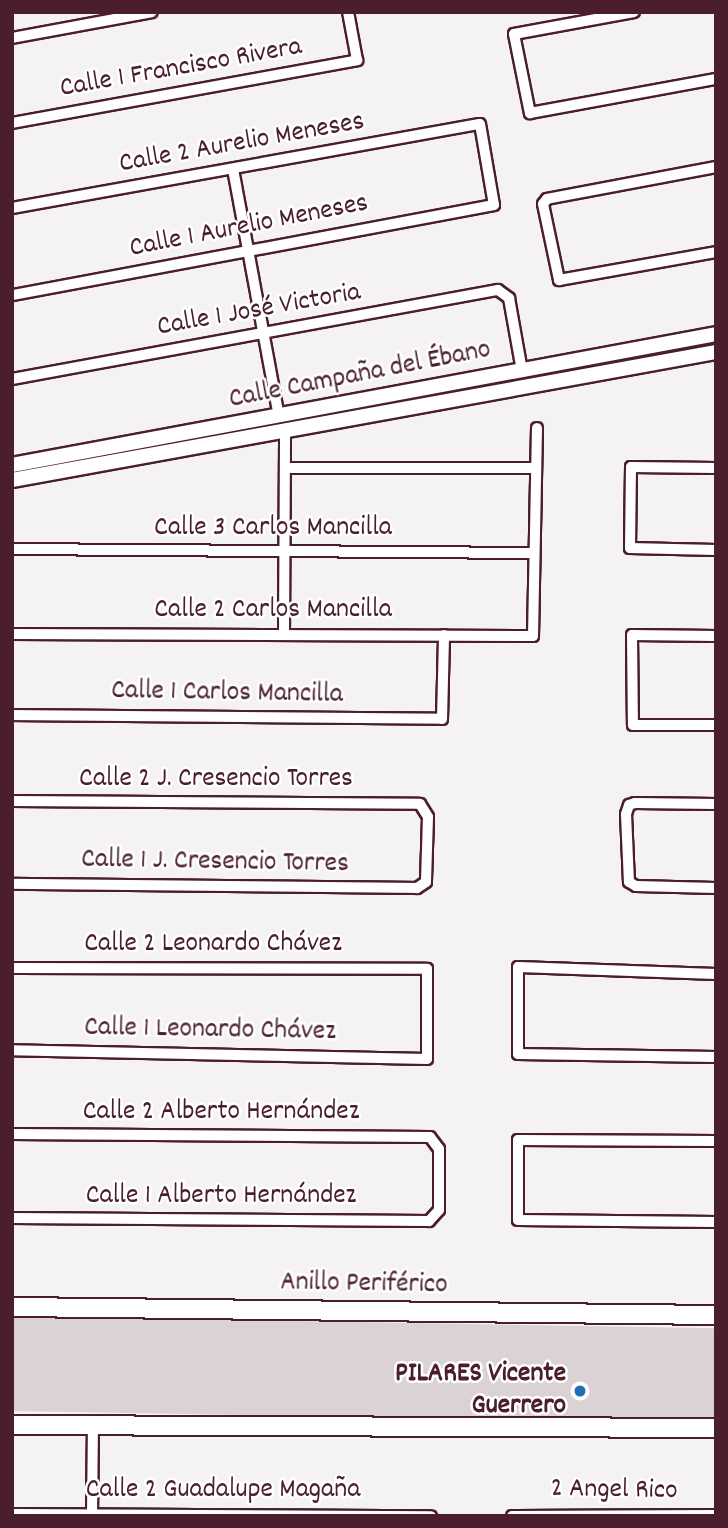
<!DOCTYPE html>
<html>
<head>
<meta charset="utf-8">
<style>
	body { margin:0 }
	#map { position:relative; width:728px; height:1528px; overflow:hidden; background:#f4f2f2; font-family:Dekko,sans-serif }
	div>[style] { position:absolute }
	.green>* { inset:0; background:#dbd2d5; transform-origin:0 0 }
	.roads { filter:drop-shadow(2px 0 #4a1f2b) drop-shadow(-2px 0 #4a1f2b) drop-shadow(0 2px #4a1f2b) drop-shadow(0 -2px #4a1f2b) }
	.minor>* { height:10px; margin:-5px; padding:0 5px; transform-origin:5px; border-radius:5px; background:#fff }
	.tertiary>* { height:14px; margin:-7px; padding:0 7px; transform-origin:7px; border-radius:7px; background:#fff }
	.primary>* { height:18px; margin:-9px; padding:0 9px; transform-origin:9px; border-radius:9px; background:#fff }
	.dots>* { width:19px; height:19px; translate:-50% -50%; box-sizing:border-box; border:4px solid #fff; border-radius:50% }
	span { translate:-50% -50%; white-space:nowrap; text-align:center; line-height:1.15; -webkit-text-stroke:5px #fff; paint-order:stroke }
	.street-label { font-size:28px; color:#4a1f2b }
	.poi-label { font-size:28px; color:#4a1f2b; font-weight:700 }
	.right { translate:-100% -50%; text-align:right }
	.frame { position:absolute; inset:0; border:14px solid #4a1f2b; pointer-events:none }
</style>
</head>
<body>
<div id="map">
	<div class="green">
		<div style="left:12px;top:1316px;width:704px;height:95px;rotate:1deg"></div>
	</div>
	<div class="roads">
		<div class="minor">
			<div style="left:634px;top:12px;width:122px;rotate:169.6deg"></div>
			<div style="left:514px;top:34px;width:81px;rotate:78.6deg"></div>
			<div style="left:530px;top:113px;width:189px;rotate:-10.4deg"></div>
			<div style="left:12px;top:38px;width:142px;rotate:-10.5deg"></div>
			<div style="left:12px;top:123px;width:351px;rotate:-10.3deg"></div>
			<div style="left:357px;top:60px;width:49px;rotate:-100.6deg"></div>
			<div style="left:716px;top:167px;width:172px;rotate:169.3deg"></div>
			<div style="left:547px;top:199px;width:6px;rotate:129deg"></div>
			<div style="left:543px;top:204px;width:78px;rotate:78.1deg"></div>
			<div style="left:559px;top:280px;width:159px;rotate:-10.1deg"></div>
			<div style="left:233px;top:169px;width:251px;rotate:79.5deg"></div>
			<div style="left:12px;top:208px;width:475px;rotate:-10.2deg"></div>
			<div style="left:480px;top:124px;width:82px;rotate:80.2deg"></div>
			<div style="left:494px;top:205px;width:490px;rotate:169.4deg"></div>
			<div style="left:12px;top:379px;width:494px;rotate:-10.4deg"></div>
			<div style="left:498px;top:290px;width:14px;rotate:36deg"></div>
			<div style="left:509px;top:298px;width:74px;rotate:79.9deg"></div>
			<div style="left:286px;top:468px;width:249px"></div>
			<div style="left:716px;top:468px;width:85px;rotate:-179.3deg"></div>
			<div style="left:631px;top:467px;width:81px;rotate:90.7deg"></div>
			<div style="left:630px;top:548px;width:86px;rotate:1.3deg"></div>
			<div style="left:12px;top:549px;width:521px;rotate:0.44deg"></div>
			<div style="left:12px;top:634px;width:521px;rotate:0.22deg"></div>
			<div style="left:533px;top:636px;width:208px;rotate:-88.9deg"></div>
			<div style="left:284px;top:634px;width:203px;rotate:-89.7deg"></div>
			<div style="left:716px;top:636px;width:84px;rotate:-179.3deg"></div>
			<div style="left:632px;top:635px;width:90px;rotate:89.4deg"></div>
			<div style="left:633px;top:725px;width:83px"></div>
			<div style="left:12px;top:715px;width:430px;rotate:0.5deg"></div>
			<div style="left:442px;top:719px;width:84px;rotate:-88.6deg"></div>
			<div style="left:12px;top:801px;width:408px;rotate:0.4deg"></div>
			<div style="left:420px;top:804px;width:15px;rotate:58deg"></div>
			<div style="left:428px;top:817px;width:65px;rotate:91.8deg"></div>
			<div style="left:426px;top:882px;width:11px;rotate:146deg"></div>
			<div style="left:417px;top:888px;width:405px;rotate:-179.4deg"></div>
			<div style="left:716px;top:804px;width:81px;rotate:-179.3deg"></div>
			<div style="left:635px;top:803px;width:6px;rotate:162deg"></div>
			<div style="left:629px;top:805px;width:9px;rotate:108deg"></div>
			<div style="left:626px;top:814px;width:68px;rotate:87.5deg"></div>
			<div style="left:629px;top:882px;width:8px;rotate:30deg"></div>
			<div style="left:636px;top:886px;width:80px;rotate:1.4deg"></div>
			<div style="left:12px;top:968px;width:415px;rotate:0.1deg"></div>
			<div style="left:427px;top:969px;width:90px;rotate:90deg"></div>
			<div style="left:427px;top:1059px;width:415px;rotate:-178.8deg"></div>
			<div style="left:716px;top:974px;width:198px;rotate:-178deg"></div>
			<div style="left:518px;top:967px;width:87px;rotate:90deg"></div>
			<div style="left:518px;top:1054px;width:198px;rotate:0.9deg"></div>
			<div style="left:12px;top:1134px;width:418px;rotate:0.4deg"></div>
			<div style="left:430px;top:1137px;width:15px;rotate:53deg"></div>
			<div style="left:439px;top:1149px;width:61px;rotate:90deg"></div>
			<div style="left:439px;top:1210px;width:15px;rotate:132deg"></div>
			<div style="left:429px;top:1221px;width:417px;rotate:-179.6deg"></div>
			<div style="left:716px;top:1141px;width:198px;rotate:-179.7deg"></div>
			<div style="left:518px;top:1140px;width:80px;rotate:90deg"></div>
			<div style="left:518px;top:1220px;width:198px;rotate:0.6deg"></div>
			<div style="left:12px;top:1514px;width:419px;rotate:0.3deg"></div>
			<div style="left:92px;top:1516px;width:91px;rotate:-89.4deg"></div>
			<div style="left:512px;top:1516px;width:204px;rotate:-0.3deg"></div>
		</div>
		<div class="tertiary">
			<div style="left:12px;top:465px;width:716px;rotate:-10.54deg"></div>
			<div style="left:12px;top:480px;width:716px;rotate:-10.3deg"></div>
		</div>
		<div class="primary">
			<div style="left:12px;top:1307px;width:704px;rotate:0.65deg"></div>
			<div style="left:12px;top:1425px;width:704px;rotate:0.24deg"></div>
		</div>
	</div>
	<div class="dots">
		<div style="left:580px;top:1391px;background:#1f6fb2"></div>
	</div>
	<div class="street-label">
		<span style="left:181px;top:69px;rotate:-10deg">Calle 1 Francisco Rivera</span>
		<span style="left:242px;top:144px;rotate:-10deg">Calle 2 Aurelio Meneses</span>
		<span style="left:249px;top:227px;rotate:-11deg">Calle 1 Aurelio Meneses</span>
		<span style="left:259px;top:311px;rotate:-10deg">Calle 1 José Victoria</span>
		<span style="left:360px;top:376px;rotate:-11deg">Calle Campaña del Ébano</span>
		<span style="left:273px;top:529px">Calle 3 Carlos Mancilla</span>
		<span style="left:273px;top:611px">Calle 2 Carlos Mancilla</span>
		<span style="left:227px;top:694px;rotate:1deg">Calle 1 Carlos Mancilla</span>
		<span style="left:216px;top:780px">Calle 2 J. Cresencio Torres</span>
		<span style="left:215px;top:863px;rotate:1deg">Calle 1 J. Cresencio Torres</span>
		<span style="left:213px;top:945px">Calle 2 Leonardo Chávez</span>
		<span style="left:210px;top:1031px;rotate:1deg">Calle 1 Leonardo Chávez</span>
		<span style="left:221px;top:1113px">Calle 2 Alberto Hernández</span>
		<span style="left:221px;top:1197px">Calle 1 Alberto Hernández</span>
		<span style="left:364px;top:1285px;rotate:1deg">Anillo Periférico</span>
		<span style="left:223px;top:1491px">Calle 2 Guadalupe Magaña</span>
		<span style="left:614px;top:1491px;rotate:1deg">2 Angel Rico</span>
	</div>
	<div class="poi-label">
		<span class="right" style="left:566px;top:1391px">PILARES Vicente<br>Guerrero</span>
	</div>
	<div class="frame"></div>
</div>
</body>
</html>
